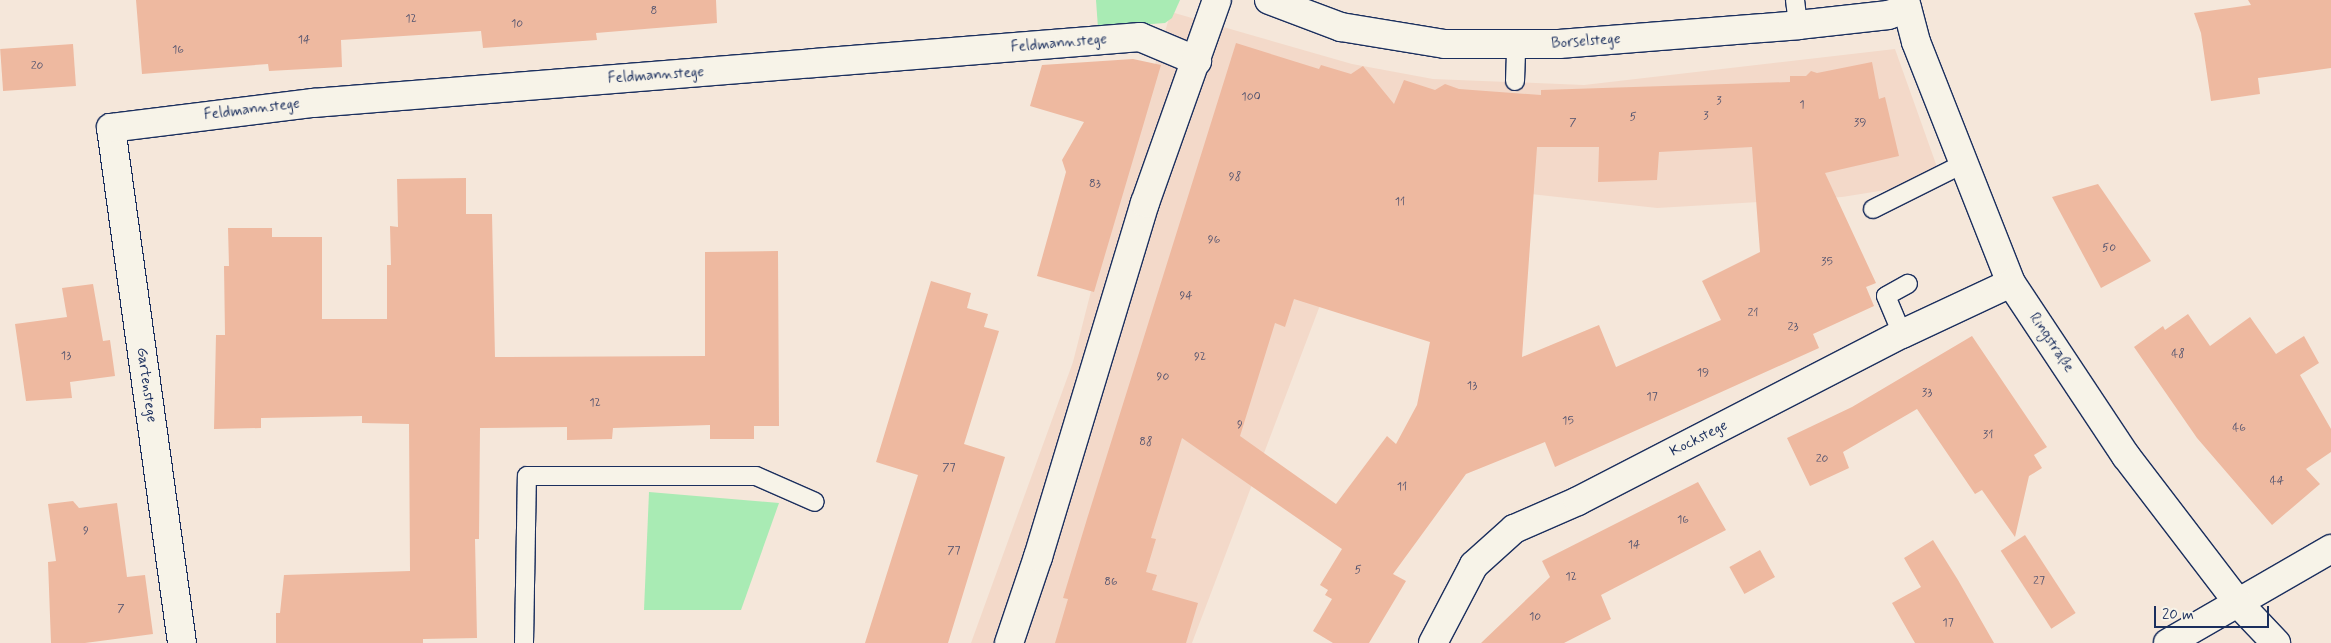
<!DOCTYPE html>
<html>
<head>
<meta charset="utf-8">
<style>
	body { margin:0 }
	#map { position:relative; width:2331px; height:643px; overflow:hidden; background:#f5e7da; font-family:Mynerve,sans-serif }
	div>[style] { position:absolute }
	.built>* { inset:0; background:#f3d9c9 }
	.green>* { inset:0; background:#a9ebb4 }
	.building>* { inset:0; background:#eeb9a0; transform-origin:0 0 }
	.roads { filter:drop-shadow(1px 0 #1b2f5e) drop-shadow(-1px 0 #1b2f5e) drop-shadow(0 1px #1b2f5e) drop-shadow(0 -1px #1b2f5e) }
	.lane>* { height:18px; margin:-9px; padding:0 9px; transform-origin:9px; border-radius:9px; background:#f7f3e8 }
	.street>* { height:28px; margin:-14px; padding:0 14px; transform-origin:14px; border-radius:14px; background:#f7f3e8 }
	.secondary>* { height:28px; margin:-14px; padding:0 14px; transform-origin:14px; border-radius:14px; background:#f7f3e8 }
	span { translate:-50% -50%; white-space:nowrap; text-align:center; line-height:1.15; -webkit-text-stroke:4.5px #f7f3e8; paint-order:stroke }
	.number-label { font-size:12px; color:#50526e }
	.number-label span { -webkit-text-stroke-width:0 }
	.street-label { font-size:15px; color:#1b2f5e }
	.scale { position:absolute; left:2154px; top:606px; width:115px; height:22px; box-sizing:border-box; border:2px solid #1b2f5e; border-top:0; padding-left:6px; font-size:15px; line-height:18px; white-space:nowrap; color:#1b2f5e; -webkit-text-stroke:4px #f7f3e8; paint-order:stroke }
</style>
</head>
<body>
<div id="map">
	<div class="built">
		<div style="clip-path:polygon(1171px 12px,1352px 64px,1433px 79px,1584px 85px,1895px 49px,1942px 181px,1842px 197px,1657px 208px,1369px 176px,1192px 643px,971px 643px,1073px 362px,1119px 181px)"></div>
	</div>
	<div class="green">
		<div style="clip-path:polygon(1096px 0,1180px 0,1172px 18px,1165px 23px,1098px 28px)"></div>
		<div style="clip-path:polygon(649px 492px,779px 503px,741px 610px,644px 610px)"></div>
	</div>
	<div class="building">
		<div style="clip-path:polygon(136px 0,716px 0,717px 23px,596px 33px,597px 40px,483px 48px,481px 31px,341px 40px,342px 67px,269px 71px,268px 64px,142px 74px)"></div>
		<div style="clip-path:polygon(2248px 0,2331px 0,2331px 68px,2258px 78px,2260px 94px,2211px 101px,2201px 33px,2194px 13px,2251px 5px)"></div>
		<div style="clip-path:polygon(evenodd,1236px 43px,1319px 69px,1321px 65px,1351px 74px,1363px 66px,1394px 104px,1404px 80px,1435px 90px,1445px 84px,1459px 89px,1541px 95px,1541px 90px,1790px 82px,1790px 76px,1806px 76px,1811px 71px,1817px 73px,1872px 62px,1879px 99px,1885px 97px,1899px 156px,1825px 173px,1876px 283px,1866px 287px,1874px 306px,1813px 334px,1819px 348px,1555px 467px,1545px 442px,1466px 474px,1393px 574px,1406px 581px,1369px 643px,1333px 643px,1313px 631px,1332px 599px,1325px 595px,1328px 590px,1320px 585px,1342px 549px,1182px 438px,1151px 538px,1156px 539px,1146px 572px,1157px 575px,1152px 590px,1198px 603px,1186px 643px,1055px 643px,1068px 599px,1063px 598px,1087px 519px,1236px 43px,1537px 147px,1599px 147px,1598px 182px,1657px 180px,1659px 152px,1752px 147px,1760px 252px,1702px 281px,1721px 320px,1616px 367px,1599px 325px,1522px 357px,1537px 147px,1236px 43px,1294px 299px,1430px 342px,1417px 405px,1396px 444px,1387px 436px,1336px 504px,1240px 436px,1275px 323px,1285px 327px,1294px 299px)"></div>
		<div style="left:73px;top:44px;width:42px;height:73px;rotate:86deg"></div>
		<div style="clip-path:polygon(1133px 59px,1161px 65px,1094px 292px,1037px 276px,1066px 172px,1062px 160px,1084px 122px,1030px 106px,1042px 65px)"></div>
		<div style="clip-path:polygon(466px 178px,466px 214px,492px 214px,495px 357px,705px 356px,705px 252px,778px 251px,779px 426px,754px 426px,754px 439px,710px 439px,710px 425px,613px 428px,612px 439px,567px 440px,567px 427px,480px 428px,479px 539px,475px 539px,477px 638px,423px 639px,423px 643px,276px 643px,276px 613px,280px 613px,284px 575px,410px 571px,409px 424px,362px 423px,362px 416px,261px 418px,261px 428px,214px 429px,216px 335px,225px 335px,224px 266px,229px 266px,228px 228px,272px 228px,272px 237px,322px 237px,322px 319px,387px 319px,387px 265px,391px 265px,390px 226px,398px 227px,397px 179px)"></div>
		<div style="clip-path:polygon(2098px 184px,2151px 261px,2101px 288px,2052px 197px)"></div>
		<div style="clip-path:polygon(931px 281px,971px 293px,967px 308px,988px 314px,984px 327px,999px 331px,964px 444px,1005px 457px,948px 643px,865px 643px,918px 475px,876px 462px)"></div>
		<div style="clip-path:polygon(93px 284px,103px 341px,110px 340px,115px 376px,70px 382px,72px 398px,26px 401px,15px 324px,67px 317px,62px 288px)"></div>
		<div style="clip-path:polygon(2188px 314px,2210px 346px,2250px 317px,2276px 354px,2304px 336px,2319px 363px,2300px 375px,2331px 429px,2331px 452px,2306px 469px,2320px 484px,2272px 525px,2197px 438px,2134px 347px,2163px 326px,2165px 330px)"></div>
		<div style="clip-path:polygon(1972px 336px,2047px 447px,2034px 455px,2042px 468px,2029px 476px,2015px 537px,1982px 490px,1975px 494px,1917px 409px,1843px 452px,1849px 468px,1810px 486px,1787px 438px,1852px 407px)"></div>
		<div style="clip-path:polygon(1698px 482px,1726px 530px,1601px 595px,1611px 619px,1564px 643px,1481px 643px,1550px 577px,1542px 561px)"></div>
		<div style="clip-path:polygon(73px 501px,79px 508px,117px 503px,127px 577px,145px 575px,153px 634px,85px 643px,51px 643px,48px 562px,56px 561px,48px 504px)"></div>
		<div style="left:2025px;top:535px;width:93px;height:29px;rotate:57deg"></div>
		<div style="clip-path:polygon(1933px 540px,1958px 580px,1994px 643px,1915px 643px,1892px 603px,1921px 587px,1904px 558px)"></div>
		<div style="left:1760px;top:550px;width:31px;height:35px;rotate:61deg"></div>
	</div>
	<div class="roads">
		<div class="lane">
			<div style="left:1795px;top:0;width:25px;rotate:83deg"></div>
			<div style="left:1515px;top:81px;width:37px;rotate:-88deg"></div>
			<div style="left:1873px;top:209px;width:101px;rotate:-26.6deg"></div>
			<div style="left:1902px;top:334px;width:41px;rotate:-112.8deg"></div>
			<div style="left:1886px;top:296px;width:25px;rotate:-29deg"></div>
			<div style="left:524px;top:643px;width:167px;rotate:-89deg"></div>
			<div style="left:527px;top:476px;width:229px"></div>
			<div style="left:756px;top:476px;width:64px;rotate:23.8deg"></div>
		</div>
		<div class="street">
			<div style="left:1269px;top:0;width:77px;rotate:20.6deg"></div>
			<div style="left:1341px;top:27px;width:105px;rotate:9.3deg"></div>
			<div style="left:1445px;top:44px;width:114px"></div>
			<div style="left:1559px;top:44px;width:240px;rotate:-4.5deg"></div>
			<div style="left:1798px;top:25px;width:91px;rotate:-6.3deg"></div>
			<div style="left:1888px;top:15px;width:20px;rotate:-18deg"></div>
			<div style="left:182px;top:643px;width:520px;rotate:-97.85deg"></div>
			<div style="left:111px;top:128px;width:204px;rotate:-7.1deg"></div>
			<div style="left:313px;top:103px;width:830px;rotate:-4.56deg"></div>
			<div style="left:1140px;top:37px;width:62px;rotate:22.8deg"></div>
			<div style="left:1009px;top:643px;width:91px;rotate:-71.4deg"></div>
			<div style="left:1038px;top:557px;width:370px;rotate:-73.2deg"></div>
			<div style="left:1145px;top:203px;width:215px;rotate:-70.5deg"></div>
			<div style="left:1433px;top:643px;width:88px;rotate:-62.3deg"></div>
			<div style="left:1474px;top:565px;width:54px;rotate:-42deg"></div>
			<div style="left:1514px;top:529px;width:70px;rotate:-23.6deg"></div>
			<div style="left:1578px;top:501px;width:365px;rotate:-27.3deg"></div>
			<div style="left:1902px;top:334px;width:120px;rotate:-25.1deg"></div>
			<div style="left:2168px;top:643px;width:188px;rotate:-30deg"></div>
		</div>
		<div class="secondary">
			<div style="left:1905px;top:0;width:43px;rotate:75.3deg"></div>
			<div style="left:1916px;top:42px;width:259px;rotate:68.5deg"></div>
			<div style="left:2011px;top:283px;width:208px;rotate:56.4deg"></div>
			<div style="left:2126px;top:456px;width:186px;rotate:52.6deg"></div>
			<div style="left:2239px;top:604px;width:54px;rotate:46.5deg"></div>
		</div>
	</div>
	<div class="number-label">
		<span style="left:654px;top:12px">8</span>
		<span style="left:411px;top:20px">12</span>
		<span style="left:517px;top:25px">10</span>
		<span style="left:304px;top:41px">14</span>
		<span style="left:178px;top:51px">16</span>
		<span style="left:37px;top:67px">20</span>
		<span style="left:1251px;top:98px">100</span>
		<span style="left:1719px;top:102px">3</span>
		<span style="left:1802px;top:106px">1</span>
		<span style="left:1706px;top:117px">3</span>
		<span style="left:1633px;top:118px">5</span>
		<span style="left:1573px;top:124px">7</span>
		<span style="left:1860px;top:124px">39</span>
		<span style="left:1235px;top:178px">98</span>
		<span style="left:1095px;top:185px">83</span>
		<span style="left:1400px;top:203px">11</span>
		<span style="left:1214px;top:241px">96</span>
		<span style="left:2109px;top:249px">50</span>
		<span style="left:1827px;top:263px">35</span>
		<span style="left:1186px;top:297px">94</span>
		<span style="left:1753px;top:314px">21</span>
		<span style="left:1793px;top:328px">23</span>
		<span style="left:2178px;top:355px">48</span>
		<span style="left:66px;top:357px">13</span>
		<span style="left:1200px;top:358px">92</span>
		<span style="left:1703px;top:374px">19</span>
		<span style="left:1163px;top:378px">90</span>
		<span style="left:1472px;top:387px">13</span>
		<span style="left:1927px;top:394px">33</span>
		<span style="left:1652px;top:398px">17</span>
		<span style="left:595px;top:404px">12</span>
		<span style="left:1568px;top:422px">15</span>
		<span style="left:1240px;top:426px">9</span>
		<span style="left:2239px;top:429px">46</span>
		<span style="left:1988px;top:436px">31</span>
		<span style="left:1146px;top:443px">88</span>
		<span style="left:1822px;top:460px">20</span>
		<span style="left:949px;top:469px">77</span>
		<span style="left:2277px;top:482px">44</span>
		<span style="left:1402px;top:488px">11</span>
		<span style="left:1683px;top:521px">16</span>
		<span style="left:86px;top:532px">9</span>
		<span style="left:1634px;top:546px">14</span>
		<span style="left:954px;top:552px">77</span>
		<span style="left:1358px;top:571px">5</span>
		<span style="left:1571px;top:578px">12</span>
		<span style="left:2039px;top:582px">27</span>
		<span style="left:1111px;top:583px">86</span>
		<span style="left:121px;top:610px">7</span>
		<span style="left:1535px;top:618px">10</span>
		<span style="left:1948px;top:624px">17</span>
	</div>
	<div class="street-label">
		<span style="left:1586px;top:42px;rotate:-4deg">Borselstege</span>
		<span style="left:1059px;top:44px;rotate:-5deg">Feldmannstege</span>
		<span style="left:656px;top:76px;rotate:-4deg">Feldmannstege</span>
		<span style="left:252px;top:110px;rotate:-7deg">Feldmannstege</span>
		<span style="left:2051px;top:343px;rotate:56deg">Ringstraße</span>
		<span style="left:146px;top:385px;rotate:82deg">Gartenstege</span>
		<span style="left:1699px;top:439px;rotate:-27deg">Kockstege</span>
	</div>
	<div class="scale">20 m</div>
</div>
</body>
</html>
